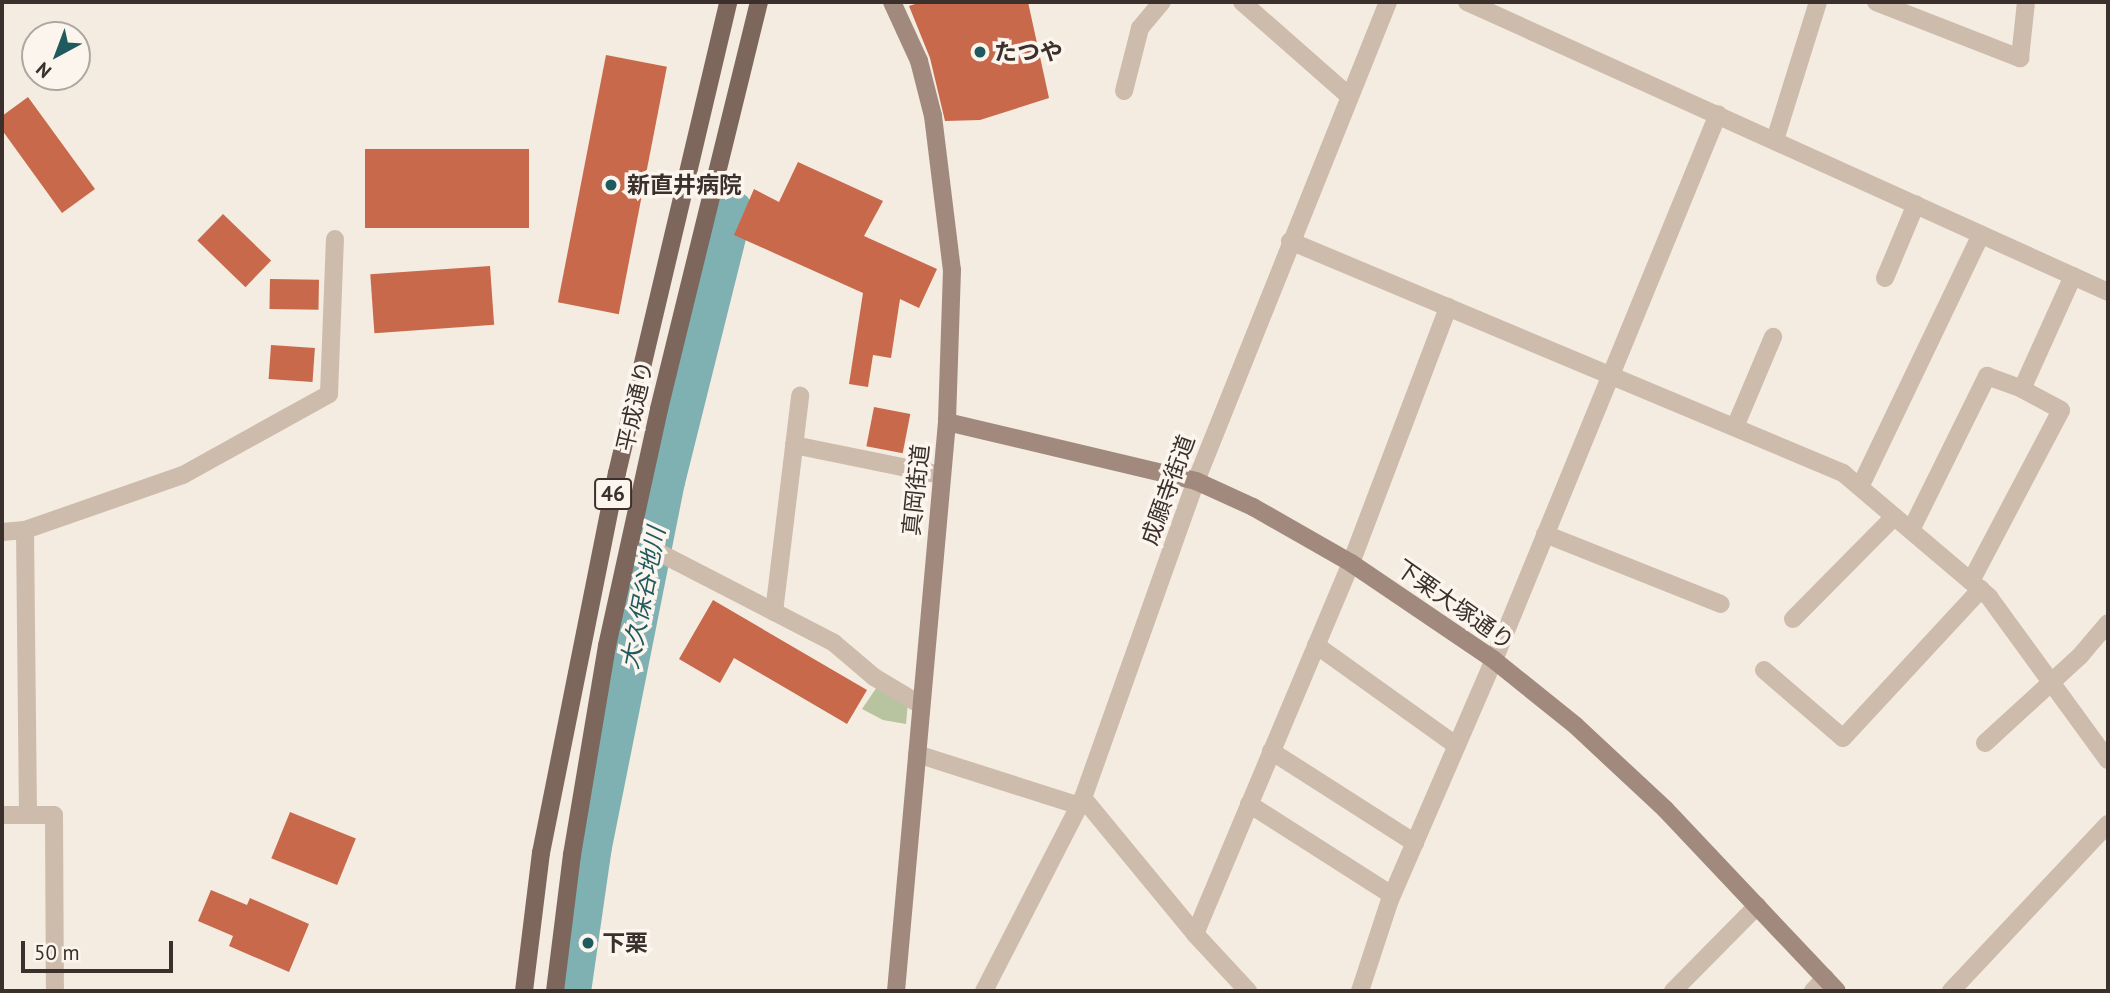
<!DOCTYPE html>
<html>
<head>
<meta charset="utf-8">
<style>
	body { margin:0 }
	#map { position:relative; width:2110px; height:993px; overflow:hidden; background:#f4ebe1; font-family:"PT Sans","Noto Sans JP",sans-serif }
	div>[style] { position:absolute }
	.green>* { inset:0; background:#b8c4a0 }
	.river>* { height:37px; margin:-18.5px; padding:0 18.5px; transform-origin:18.5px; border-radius:18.5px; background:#7fb0b2 }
	.building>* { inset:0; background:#c8694b; transform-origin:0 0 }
	.street>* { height:18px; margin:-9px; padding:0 9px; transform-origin:9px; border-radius:9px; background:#cdbbac }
	.secondary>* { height:18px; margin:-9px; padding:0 9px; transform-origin:9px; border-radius:9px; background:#a18a7d }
	.primary>* { height:18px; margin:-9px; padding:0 9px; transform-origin:9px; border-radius:9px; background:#7d675c }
	.dots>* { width:19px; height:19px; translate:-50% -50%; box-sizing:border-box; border:4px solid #fbf5ee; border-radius:50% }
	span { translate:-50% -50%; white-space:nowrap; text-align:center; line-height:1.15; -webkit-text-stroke:7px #fbf5ee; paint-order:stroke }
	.shield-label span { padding:2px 5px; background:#fbf5ee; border:2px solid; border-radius:5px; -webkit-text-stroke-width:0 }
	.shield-label { font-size:21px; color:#3b302b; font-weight:700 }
	.poi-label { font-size:23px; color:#3b302b; font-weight:700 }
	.left { translate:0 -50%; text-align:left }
	.street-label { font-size:23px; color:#3b302b }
	.water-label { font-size:24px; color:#1f5a5e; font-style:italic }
	.frame { position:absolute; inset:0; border:4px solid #3b302b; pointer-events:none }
	.north { position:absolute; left:21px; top:21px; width:70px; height:70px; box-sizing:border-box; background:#fbf5ee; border:2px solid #aea6a0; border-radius:50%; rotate:221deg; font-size:19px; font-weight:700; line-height:28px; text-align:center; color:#3b302b }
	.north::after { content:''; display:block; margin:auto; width:24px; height:32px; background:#1f5a5e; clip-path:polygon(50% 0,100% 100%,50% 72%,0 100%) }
	.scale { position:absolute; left:21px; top:941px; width:152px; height:32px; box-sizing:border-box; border:4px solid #3b302b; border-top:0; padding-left:9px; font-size:21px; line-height:24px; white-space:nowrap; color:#3b302b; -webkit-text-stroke:5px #fbf5ee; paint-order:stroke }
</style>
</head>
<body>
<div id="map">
	<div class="green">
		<div style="clip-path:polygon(879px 684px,908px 702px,906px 724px,883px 720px,862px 709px)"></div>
	</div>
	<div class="river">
		<div style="left:572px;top:991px;width:147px;rotate:-81.8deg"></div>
		<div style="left:593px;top:846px;width:372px;rotate:-78.7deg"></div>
		<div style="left:666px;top:481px;width:280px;rotate:-76deg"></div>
	</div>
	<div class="building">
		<div style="clip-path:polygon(921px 2px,1028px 2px,1049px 98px,980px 120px,945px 121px,930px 58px,909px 6px)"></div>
		<div style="left:606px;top:55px;width:62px;height:252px;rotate:11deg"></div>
		<div style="clip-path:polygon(28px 97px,95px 189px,62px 213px,2px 130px,2px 116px)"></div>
		<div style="left:365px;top:149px;width:164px;height:79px"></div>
		<div style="clip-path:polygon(798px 162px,883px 201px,864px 236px,937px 269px,919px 308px,900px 299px,891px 358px,873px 355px,868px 387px,849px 384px,863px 293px,734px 235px,754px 189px,779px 202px)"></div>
		<div style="left:223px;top:214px;width:67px;height:37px;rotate:44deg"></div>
		<div style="left:490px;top:266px;width:59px;height:120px;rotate:86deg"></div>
		<div style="left:270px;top:279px;width:49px;height:30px;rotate:1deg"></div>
		<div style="left:271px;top:345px;width:44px;height:34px;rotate:4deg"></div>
		<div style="left:874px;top:407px;width:37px;height:40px;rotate:11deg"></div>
		<div style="clip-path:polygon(713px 600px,867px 690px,847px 724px,734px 658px,720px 683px,679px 659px)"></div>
		<div style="left:290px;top:812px;width:71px;height:50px;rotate:22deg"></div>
		<div style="clip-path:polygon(211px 890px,247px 905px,250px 898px,309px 924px,289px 972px,229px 946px,233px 936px,198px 921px)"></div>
	</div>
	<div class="street">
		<div style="left:1242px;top:2px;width:142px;rotate:41.3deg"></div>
		<div style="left:1467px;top:2px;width:704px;rotate:24.34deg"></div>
		<div style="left:1876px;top:2px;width:155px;rotate:21.3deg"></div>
		<div style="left:2020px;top:58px;width:56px;rotate:-83.9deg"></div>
		<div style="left:1124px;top:91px;width:65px;rotate:-75.7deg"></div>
		<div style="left:1140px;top:28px;width:34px;rotate:-50deg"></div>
		<div style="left:1775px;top:140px;width:145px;rotate:-72.7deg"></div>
		<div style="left:1290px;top:241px;width:600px;rotate:22.76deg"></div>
		<div style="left:1843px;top:473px;width:192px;rotate:40.3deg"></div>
		<div style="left:1989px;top:597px;width:202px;rotate:53.9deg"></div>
		<div style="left:1885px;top:278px;width:80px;rotate:-67.3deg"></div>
		<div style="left:1735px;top:427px;width:98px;rotate:-67.1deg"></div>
		<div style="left:794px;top:445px;width:151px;rotate:11.5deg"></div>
		<div style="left:1860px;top:487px;width:280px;rotate:-64.4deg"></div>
		<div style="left:25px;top:530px;width:167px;rotate:-19.2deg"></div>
		<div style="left:183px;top:475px;width:167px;rotate:-29deg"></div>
		<div style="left:329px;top:394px;width:155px;rotate:-87.8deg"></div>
		<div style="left:1911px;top:530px;width:172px;rotate:-63.7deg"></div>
		<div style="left:1987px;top:376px;width:37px;rotate:20deg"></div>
		<div style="left:2px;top:532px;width:23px;rotate:-5deg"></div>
		<div style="left:25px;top:530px;width:285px;rotate:89.4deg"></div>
		<div style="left:1545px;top:534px;width:189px;rotate:21.7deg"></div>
		<div style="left:658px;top:552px;width:198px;rotate:27.3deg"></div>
		<div style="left:834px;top:643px;width:52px;rotate:40.4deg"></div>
		<div style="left:874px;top:677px;width:55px;rotate:30.8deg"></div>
		<div style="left:1971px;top:581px;width:193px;rotate:-62.2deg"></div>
		<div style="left:2061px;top:410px;width:44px;rotate:-151.7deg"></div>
		<div style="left:2022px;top:389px;width:124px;rotate:-65.7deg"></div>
		<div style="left:774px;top:612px;width:218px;rotate:-83.1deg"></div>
		<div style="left:1793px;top:619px;width:144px;rotate:-45.3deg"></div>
		<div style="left:1316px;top:645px;width:173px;rotate:35.6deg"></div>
		<div style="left:1764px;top:670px;width:104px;rotate:40.7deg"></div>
		<div style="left:1843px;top:738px;width:203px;rotate:-47.2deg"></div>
		<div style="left:1985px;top:743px;width:129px;rotate:-42.5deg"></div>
		<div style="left:2080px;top:656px;width:43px;rotate:-49.7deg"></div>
		<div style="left:1271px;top:751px;width:171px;rotate:32.6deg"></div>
		<div style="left:917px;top:754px;width:171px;rotate:17.7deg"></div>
		<div style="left:1083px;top:798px;width:176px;rotate:50.5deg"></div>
		<div style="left:1195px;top:934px;width:78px;rotate:47.1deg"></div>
		<div style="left:1249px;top:804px;width:169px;rotate:32.5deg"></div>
		<div style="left:2px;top:815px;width:52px"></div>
		<div style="left:54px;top:815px;width:176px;rotate:89.7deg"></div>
		<div style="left:1195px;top:934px;width:402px;rotate:-67.2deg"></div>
		<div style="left:1351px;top:563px;width:274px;rotate:-69.2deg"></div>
		<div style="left:984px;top:991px;width:217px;rotate:-62.8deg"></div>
		<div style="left:1083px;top:798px;width:337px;rotate:-70.4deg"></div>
		<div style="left:1196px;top:481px;width:516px;rotate:-68.16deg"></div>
		<div style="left:1360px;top:991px;width:96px;rotate:-71.8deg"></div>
		<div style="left:1390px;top:900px;width:262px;rotate:-66.6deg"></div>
		<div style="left:1494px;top:660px;width:590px;rotate:-67.69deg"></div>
		<div style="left:1673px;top:991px;width:120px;rotate:-45.3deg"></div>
		<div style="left:1813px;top:991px;width:18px;rotate:-47deg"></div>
		<div style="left:1951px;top:991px;width:229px;rotate:-46.8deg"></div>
	</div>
	<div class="secondary">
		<div style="left:892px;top:2px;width:65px;rotate:65.4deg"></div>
		<div style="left:919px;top:61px;width:57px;rotate:75.7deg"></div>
		<div style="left:933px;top:116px;width:155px;rotate:83deg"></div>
		<div style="left:952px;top:270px;width:152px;rotate:91.9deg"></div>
		<div style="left:947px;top:422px;width:571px;rotate:95.12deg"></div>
		<div style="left:947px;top:422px;width:256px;rotate:13.3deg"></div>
		<div style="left:1196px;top:481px;width:63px;rotate:24.5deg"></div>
		<div style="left:1253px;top:507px;width:113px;rotate:29.7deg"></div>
		<div style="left:1351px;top:563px;width:173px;rotate:34.1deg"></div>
		<div style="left:1494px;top:660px;width:105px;rotate:38.8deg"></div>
		<div style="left:1576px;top:726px;width:122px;rotate:43deg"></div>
		<div style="left:1665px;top:809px;width:250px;rotate:46.6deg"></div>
	</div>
	<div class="primary">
		<div style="left:524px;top:991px;width:139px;rotate:-83deg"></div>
		<div style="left:541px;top:853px;width:388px;rotate:-78.7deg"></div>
		<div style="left:617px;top:473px;width:484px;rotate:-76.7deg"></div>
		<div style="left:555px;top:991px;width:137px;rotate:-82.9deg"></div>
		<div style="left:572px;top:855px;width:212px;rotate:-80.5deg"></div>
		<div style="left:607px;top:646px;width:243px;rotate:-77.6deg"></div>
		<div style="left:659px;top:409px;width:419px;rotate:-76.2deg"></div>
	</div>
	<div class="dots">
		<div style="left:980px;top:52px;background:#1f5a5e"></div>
		<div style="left:611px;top:185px;background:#1f5a5e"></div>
		<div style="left:588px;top:943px;background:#1f5a5e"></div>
	</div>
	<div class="shield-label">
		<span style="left:613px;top:494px">46</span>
	</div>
	<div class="poi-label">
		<span class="left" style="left:994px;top:52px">たつや</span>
		<span class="left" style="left:627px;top:185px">新直井病院</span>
		<span class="left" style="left:602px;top:943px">下栗</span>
	</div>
	<div class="street-label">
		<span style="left:635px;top:406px;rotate:-77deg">平成通り</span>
		<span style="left:916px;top:490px;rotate:-84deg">真岡街道</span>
		<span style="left:1168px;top:490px;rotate:-70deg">成願寺街道</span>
		<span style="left:1455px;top:605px;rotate:35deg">下栗大塚通り</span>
	</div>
	<div class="water-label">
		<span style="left:643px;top:598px;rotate:-79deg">大久保谷地川</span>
	</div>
	<div class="frame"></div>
	<div class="north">N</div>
	<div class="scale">50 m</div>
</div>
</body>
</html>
